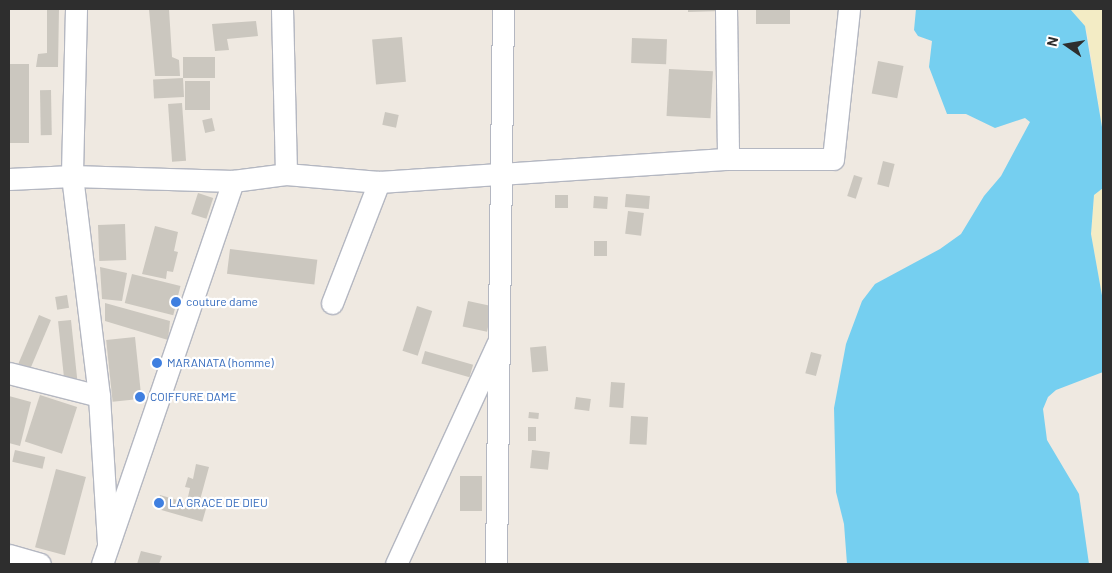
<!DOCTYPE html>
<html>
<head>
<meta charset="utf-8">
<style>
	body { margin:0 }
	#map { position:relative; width:1112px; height:573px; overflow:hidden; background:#efe9e1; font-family:Barlow,sans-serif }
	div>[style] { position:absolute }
	.sand>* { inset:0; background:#f3ecc5 }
	.water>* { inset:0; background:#75cff0 }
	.building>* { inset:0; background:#cbc7bf; transform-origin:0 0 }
	.roads { filter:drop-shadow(1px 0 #b4b7c1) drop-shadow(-1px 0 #b4b7c1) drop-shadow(0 1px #b4b7c1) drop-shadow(0 -1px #b4b7c1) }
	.street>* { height:21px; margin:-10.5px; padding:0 10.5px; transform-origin:10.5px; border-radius:10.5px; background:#fff }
	.dots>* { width:14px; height:14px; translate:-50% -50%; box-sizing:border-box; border:2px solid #fff; border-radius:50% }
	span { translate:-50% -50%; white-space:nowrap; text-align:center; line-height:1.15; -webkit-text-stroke:4.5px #fff; paint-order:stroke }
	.shop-label { font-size:12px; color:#366cbe }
	.left { translate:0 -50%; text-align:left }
	.frame { position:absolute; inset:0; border:10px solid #2e2e2e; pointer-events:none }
	.north { position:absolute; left:1042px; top:20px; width:50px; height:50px; -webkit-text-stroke:4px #fff; paint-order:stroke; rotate:283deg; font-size:14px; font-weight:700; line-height:20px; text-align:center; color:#2e2e2e }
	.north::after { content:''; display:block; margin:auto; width:18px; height:22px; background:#2e2e2e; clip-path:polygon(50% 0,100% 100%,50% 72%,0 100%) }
</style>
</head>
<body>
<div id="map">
	<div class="sand">
		<div style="clip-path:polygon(1070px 9px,1103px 9px,1103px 133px,1088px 38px,1085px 26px)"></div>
		<div style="clip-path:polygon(1103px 188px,1103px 301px,1091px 234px,1094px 195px)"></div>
	</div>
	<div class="water">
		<div style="clip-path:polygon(916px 9px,1070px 9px,1085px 26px,1103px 133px,1103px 188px,1094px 195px,1091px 234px,1103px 301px,1103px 372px,1056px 390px,1048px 397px,1043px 409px,1047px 440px,1079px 494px,1089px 564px,847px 564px,844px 524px,836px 492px,834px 408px,846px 344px,862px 301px,875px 284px,940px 249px,961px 234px,984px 196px,1001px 176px,1030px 122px,1025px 118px,995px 128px,966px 114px,947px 114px,929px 67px,932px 41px,918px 36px,914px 30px)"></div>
	</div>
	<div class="building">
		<div style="clip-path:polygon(47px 9px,59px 9px,58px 67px,36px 67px,38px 54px,47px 53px)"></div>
		<div style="clip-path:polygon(149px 9px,169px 9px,172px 57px,179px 60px,180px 76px,155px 76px)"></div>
		<div style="clip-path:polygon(688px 9px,722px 9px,722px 11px,688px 12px)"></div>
		<div style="left:756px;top:9px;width:34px;height:15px"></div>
		<div style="clip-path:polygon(256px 21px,258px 36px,227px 39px,229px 50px,215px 51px,212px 24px)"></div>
		<div style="left:402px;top:37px;width:45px;height:30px;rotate:85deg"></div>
		<div style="left:632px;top:38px;width:35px;height:25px;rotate:2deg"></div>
		<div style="left:183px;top:57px;width:32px;height:21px"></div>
		<div style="left:878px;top:61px;width:26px;height:33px;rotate:11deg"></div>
		<div style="left:9px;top:64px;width:20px;height:79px"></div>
		<div style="left:669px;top:69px;width:44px;height:47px;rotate:3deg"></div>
		<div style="left:183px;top:78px;width:19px;height:30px;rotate:87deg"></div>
		<div style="left:185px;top:81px;width:25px;height:29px"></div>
		<div style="left:51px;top:90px;width:45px;height:11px;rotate:89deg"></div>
		<div style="left:182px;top:103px;width:58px;height:14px;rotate:86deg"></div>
		<div style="left:385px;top:112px;width:14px;height:13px;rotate:12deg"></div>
		<div style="left:212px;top:118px;width:13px;height:10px;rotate:77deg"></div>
		<div style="left:883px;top:161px;width:12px;height:24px;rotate:14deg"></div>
		<div style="left:854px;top:175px;width:9px;height:22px;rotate:18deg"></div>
		<div style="left:198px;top:193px;width:16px;height:22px;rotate:18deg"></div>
		<div style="left:626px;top:194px;width:24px;height:13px;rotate:5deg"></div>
		<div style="left:555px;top:195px;width:13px;height:13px"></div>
		<div style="left:594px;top:196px;width:14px;height:12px;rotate:4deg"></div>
		<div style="left:628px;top:211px;width:16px;height:23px;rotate:7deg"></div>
		<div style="left:125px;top:224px;width:36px;height:27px;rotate:88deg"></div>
		<div style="clip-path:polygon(155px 226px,178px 232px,174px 251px,178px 252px,173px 272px,167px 271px,166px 279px,142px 274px)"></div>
		<div style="left:594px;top:241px;width:13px;height:15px"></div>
		<div style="left:230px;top:249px;width:88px;height:25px;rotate:7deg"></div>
		<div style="clip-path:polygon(100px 267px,127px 273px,122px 301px,102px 299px)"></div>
		<div style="left:132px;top:274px;width:50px;height:30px;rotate:14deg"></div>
		<div style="left:67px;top:295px;width:13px;height:12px;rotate:81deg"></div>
		<div style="left:468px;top:301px;width:25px;height:26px;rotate:12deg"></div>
		<div style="clip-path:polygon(105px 303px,170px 321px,168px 340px,105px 321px)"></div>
		<div style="left:417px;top:306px;width:16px;height:47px;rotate:18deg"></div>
		<div style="left:39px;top:315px;width:13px;height:58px;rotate:23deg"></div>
		<div style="left:71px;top:320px;width:59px;height:13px;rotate:84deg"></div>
		<div style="left:135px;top:337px;width:62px;height:29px;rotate:84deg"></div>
		<div style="left:546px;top:346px;width:25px;height:16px;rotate:85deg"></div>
		<div style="left:425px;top:351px;width:50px;height:13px;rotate:16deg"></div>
		<div style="left:811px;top:352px;width:11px;height:22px;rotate:15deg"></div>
		<div style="left:611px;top:382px;width:14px;height:25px;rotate:4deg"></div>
		<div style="left:40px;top:395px;width:39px;height:49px;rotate:18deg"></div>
		<div style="clip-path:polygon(9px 396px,31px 402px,20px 446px,9px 443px)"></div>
		<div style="left:576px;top:397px;width:15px;height:12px;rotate:8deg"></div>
		<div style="left:529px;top:412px;width:10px;height:6px;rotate:6deg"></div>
		<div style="left:631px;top:416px;width:17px;height:28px;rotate:3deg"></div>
		<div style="left:528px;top:427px;width:8px;height:14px"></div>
		<div style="left:15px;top:450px;width:31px;height:12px;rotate:13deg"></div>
		<div style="left:532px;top:450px;width:18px;height:18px;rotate:6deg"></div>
		<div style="clip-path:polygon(196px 464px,209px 467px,200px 500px,188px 497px,190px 488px,185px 487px,188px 477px,193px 479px)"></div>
		<div style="left:56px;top:469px;width:31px;height:81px;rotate:15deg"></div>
		<div style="left:460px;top:476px;width:22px;height:35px"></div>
		<div style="left:160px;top:495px;width:48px;height:14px;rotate:16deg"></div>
		<div style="clip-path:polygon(141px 551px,162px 556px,159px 564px,137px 564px)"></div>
	</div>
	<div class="roads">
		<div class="street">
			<div style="left:76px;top:9px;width:167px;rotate:91.4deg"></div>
			<div style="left:72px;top:176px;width:222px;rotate:83deg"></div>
			<div style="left:99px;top:396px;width:148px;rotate:86.5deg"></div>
			<div style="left:282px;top:9px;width:165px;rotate:88.6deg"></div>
			<div style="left:726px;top:9px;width:150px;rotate:89.2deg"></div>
			<div style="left:9px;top:179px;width:63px;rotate:-2.7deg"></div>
			<div style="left:72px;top:176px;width:161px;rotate:1.8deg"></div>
			<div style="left:233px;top:181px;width:53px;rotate:-7.5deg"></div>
			<div style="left:286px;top:174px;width:93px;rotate:4.9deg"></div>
			<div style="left:379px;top:182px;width:350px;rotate:-3.8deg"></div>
			<div style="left:728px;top:159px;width:105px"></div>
			<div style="left:833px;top:159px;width:151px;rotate:-83.9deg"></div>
			<div style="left:332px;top:303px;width:130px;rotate:-68.8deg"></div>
			<div style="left:9px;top:373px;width:93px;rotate:14.3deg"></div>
			<div style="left:9px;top:555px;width:32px;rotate:16deg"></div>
			<div style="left:102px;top:564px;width:405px;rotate:-71.1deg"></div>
			<div style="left:396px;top:564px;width:242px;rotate:-65.3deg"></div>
			<div style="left:496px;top:564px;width:555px;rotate:-89.28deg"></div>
		</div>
	</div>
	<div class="dots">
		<div style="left:176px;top:302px;background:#3f7fe0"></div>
		<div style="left:157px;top:363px;background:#3f7fe0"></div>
		<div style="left:140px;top:397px;background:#3f7fe0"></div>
		<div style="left:159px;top:503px;background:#3f7fe0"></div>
	</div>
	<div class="shop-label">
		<span class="left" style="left:186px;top:302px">couture dame</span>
		<span class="left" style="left:167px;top:363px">MARANATA (homme)</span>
		<span class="left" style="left:150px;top:397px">COIFFURE DAME</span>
		<span class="left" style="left:169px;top:503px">LA GRACE DE DIEU</span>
	</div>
	<div class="frame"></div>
	<div class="north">N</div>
</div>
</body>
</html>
